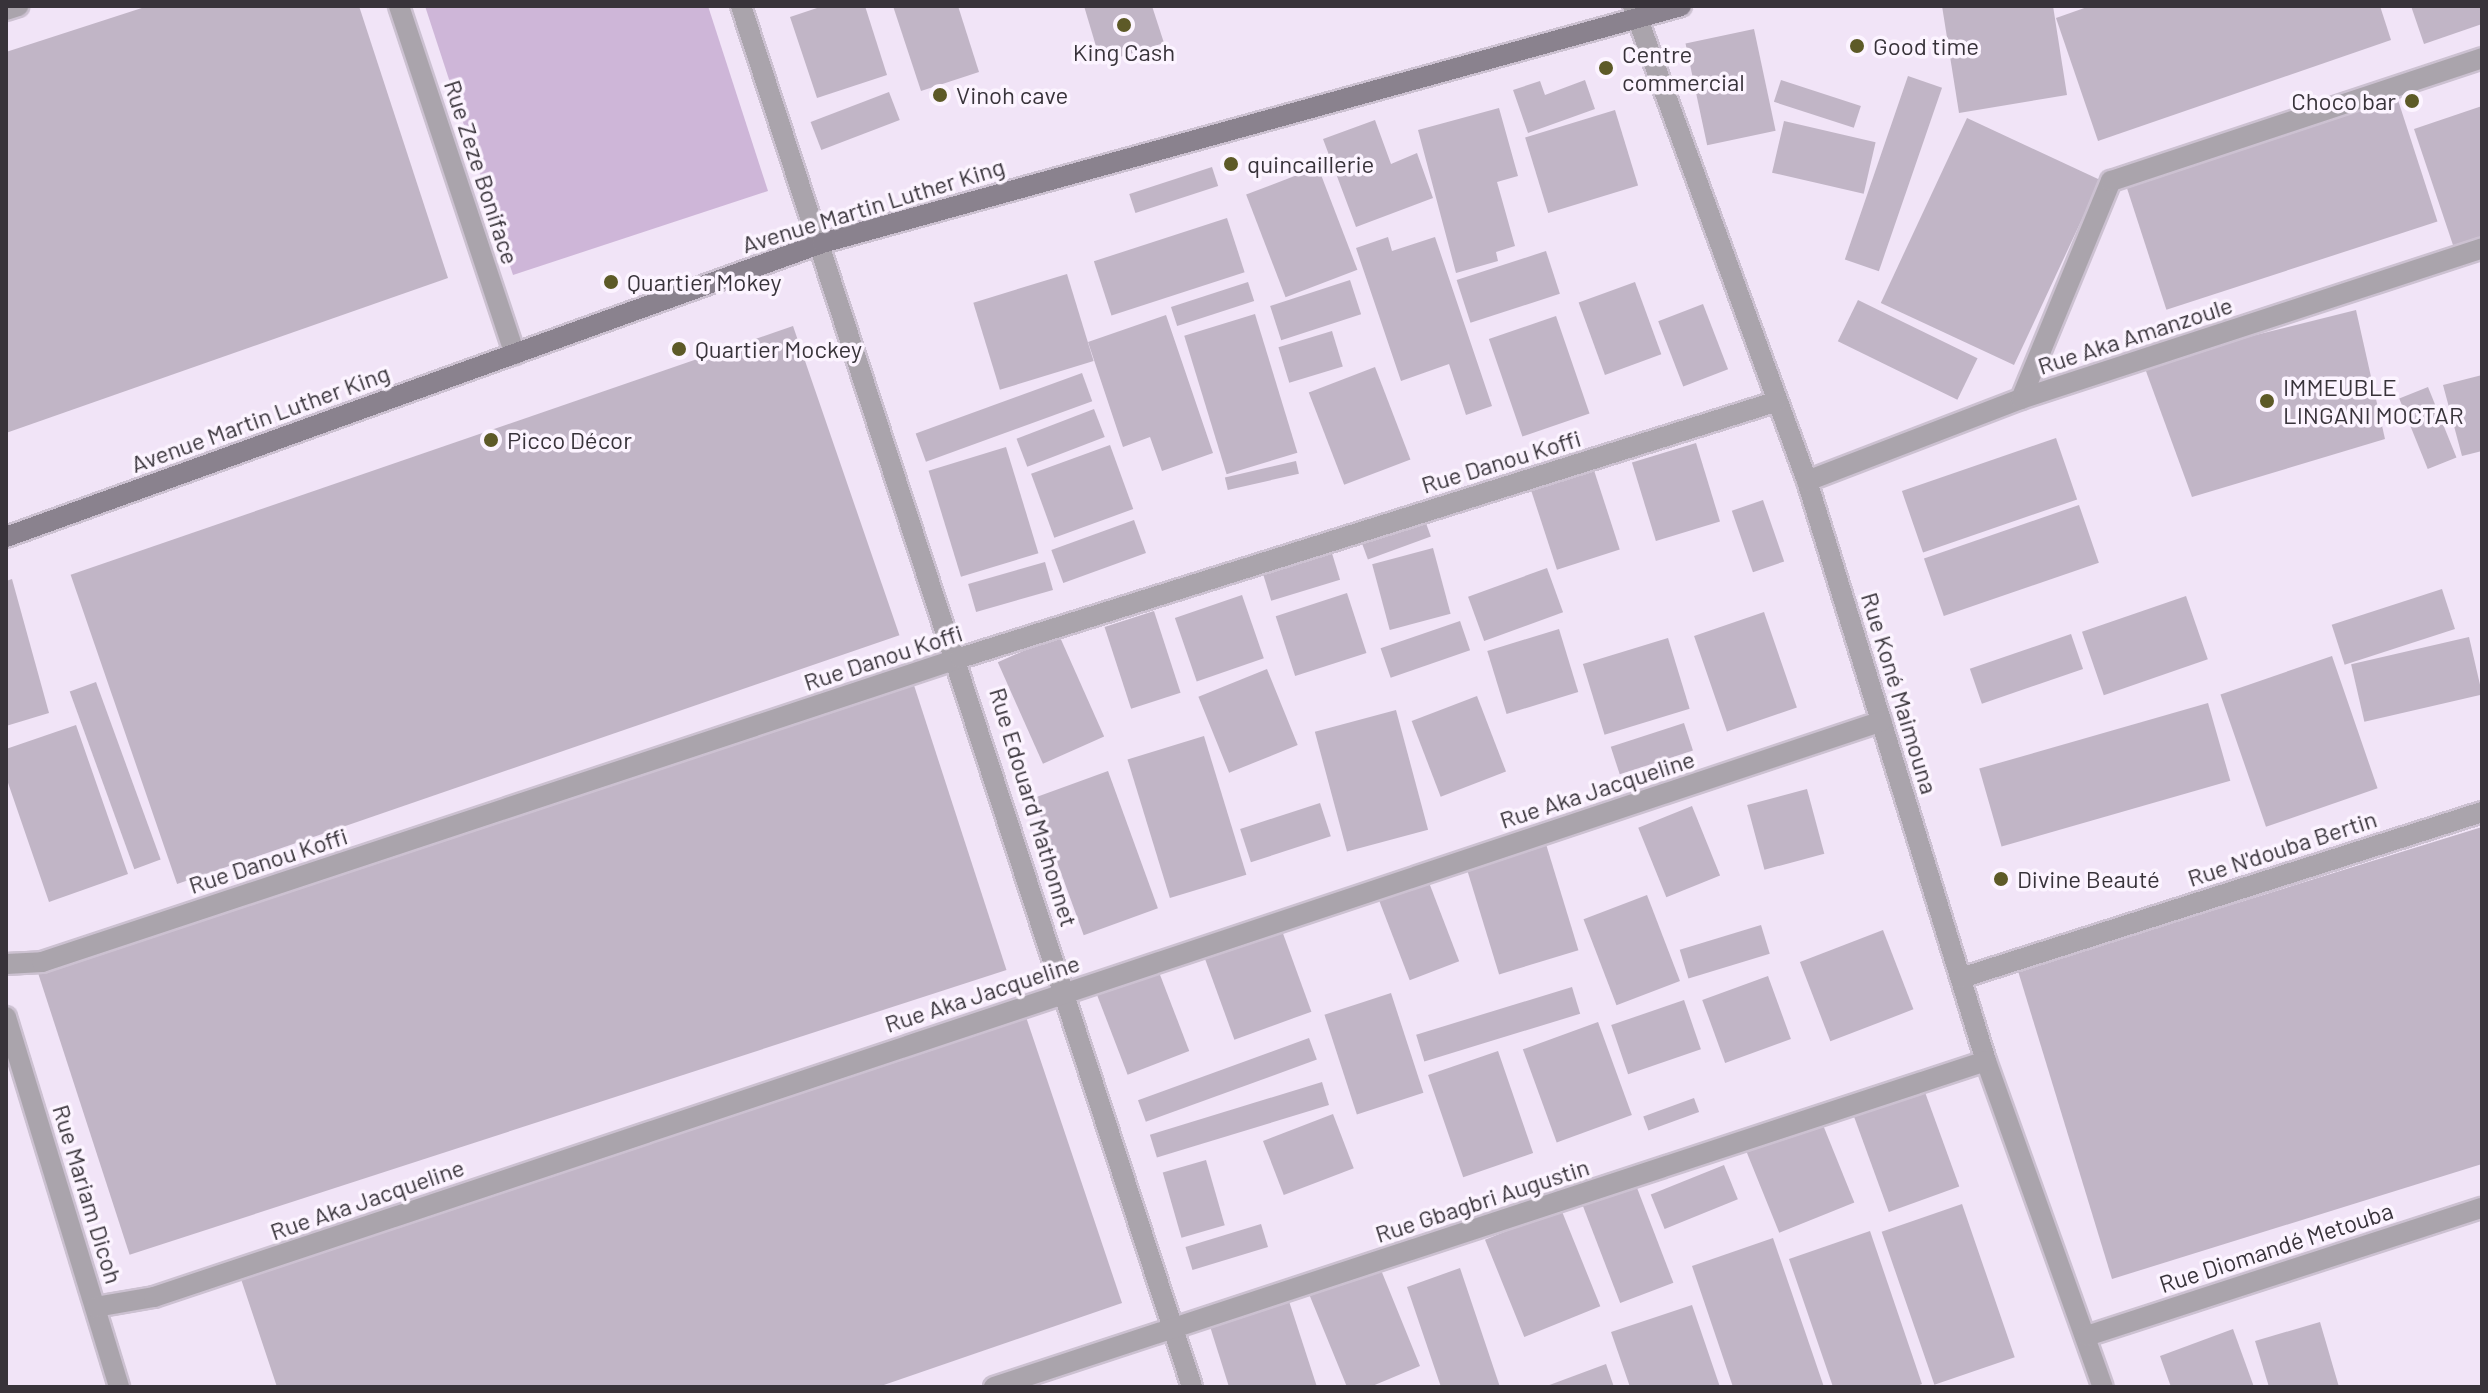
<!DOCTYPE html>
<html>
<head>
<meta charset="utf-8">
<style>
	body { margin:0 }
	#map { position:relative; width:2488px; height:1393px; overflow:hidden; background:#f1e4f7; font-family:Barlow,sans-serif }
	div>[style] { position:absolute }
	.green>* { inset:0; background:#ceb6d8 }
	.building>* { inset:0; background:#c1b5c6; transform-origin:0 0 }
	.roads { filter:drop-shadow(2px 0 #ccc1d1) drop-shadow(-2px 0 #ccc1d1) drop-shadow(0 2px #ccc1d1) drop-shadow(0 -2px #ccc1d1) }
	.street>* { height:20px; margin:-10px; padding:0 10px; transform-origin:10px; border-radius:10px; background:#aaa4ac }
	.secondary>* { height:20px; margin:-10px; padding:0 10px; transform-origin:10px; border-radius:10px; background:#8a828e }
	.dots>* { width:22px; height:22px; translate:-50% -50%; box-sizing:border-box; border:4px solid #fcf4ff; border-radius:50% }
	span { translate:-50% -50%; white-space:nowrap; text-align:center; line-height:1.15; -webkit-text-stroke:7px #fcf4ff; paint-order:stroke }
	.poi-label { font-size:24px; color:#38333a }
	.left { translate:0 -50%; text-align:left }
	.right { translate:-100% -50%; text-align:right }
	.street-label { font-size:24px; color:#38333a }
	.frame { position:absolute; inset:0; border:8px solid #38333a; pointer-events:none }
</style>
</head>
<body>
<div id="map">
	<div class="green">
		<div style="clip-path:polygon(425px 6px,708px 6px,768px 191px,513px 275px)"></div>
	</div>
	<div class="building">
		<div style="clip-path:polygon(148px 6px,359px 6px,448px 278px,6px 433px,6px 52px)"></div>
		<div style="clip-path:polygon(823px 6px,865px 6px,887px 75px,817px 98px,790px 17px)"></div>
		<div style="clip-path:polygon(893px 6px,958px 6px,979px 72px,921px 91px)"></div>
		<div style="clip-path:polygon(1084px 6px,1152px 6px,1164px 43px,1101px 63px)"></div>
		<div style="clip-path:polygon(1942px 6px,2053px 6px,2067px 95px,1959px 113px)"></div>
		<div style="clip-path:polygon(2090px 6px,2380px 6px,2391px 40px,2098px 141px,2056px 18px)"></div>
		<div style="clip-path:polygon(2411px 6px,2482px 6px,2482px 24px,2424px 44px)"></div>
		<div style="left:1754px;top:29px;width:104px;height:70px;rotate:78deg"></div>
		<div style="left:1908px;top:76px;width:36px;height:194px;rotate:19deg"></div>
		<div style="clip-path:polygon(1585px 80px,1595px 109px,1528px 133px,1513px 90px,1540px 81px,1545px 95px)"></div>
		<div style="left:1781px;top:80px;width:84px;height:23px;rotate:18deg"></div>
		<div style="left:889px;top:92px;width:30px;height:84px;rotate:69deg"></div>
		<div style="left:2397px;top:97px;width:131px;height:285px;rotate:72deg"></div>
		<div style="clip-path:polygon(2482px 106px,2482px 238px,2454px 248px,2414px 129px)"></div>
		<div style="clip-path:polygon(1499px 108px,1518px 176px,1497px 182px,1515px 246px,1496px 252px,1498px 261px,1456px 273px,1418px 130px)"></div>
		<div style="left:1615px;top:110px;width:79px;height:94px;rotate:73deg"></div>
		<div style="left:1967px;top:118px;width:147px;height:204px;rotate:25deg"></div>
		<div style="clip-path:polygon(1375px 120px,1391px 164px,1417px 153px,1433px 198px,1356px 227px,1323px 139px)"></div>
		<div style="left:1784px;top:121px;width:94px;height:53px;rotate:13deg"></div>
		<div style="left:1212px;top:167px;width:20px;height:87px;rotate:72deg"></div>
		<div style="left:1318px;top:167px;width:110px;height:77px;rotate:69deg"></div>
		<div style="left:1227px;top:218px;width:57px;height:140px;rotate:72deg"></div>
		<div style="clip-path:polygon(1388px 237px,1392px 251px,1435px 237px,1492px 406px,1466px 415px,1449px 364px,1401px 381px,1356px 248px)"></div>
		<div style="left:1546px;top:251px;width:45px;height:94px;rotate:72deg"></div>
		<div style="left:1067px;top:274px;width:91px;height:98px;rotate:73deg"></div>
		<div style="left:1350px;top:280px;width:36px;height:84px;rotate:72deg"></div>
		<div style="left:1248px;top:282px;width:20px;height:81px;rotate:72deg"></div>
		<div style="left:1635px;top:282px;width:77px;height:60px;rotate:70deg"></div>
		<div style="left:1858px;top:300px;width:133px;height:46px;rotate:26deg"></div>
		<div style="left:1703px;top:304px;width:70px;height:48px;rotate:69deg"></div>
		<div style="clip-path:polygon(2356px 310px,2385px 439px,2192px 497px,2143px 363px)"></div>
		<div style="left:1255px;top:314px;width:145px;height:74px;rotate:73deg"></div>
		<div style="clip-path:polygon(1166px 315px,1213px 453px,1162px 471px,1150px 437px,1123px 447px,1088px 342px)"></div>
		<div style="left:1556px;top:316px;width:103px;height:71px;rotate:71deg"></div>
		<div style="left:793px;top:326px;width:327px;height:764px;rotate:71deg"></div>
		<div style="left:1332px;top:331px;width:37px;height:56px;rotate:73deg"></div>
		<div style="left:1375px;top:367px;width:99px;height:71px;rotate:69deg"></div>
		<div style="left:1082px;top:373px;width:30px;height:177px;rotate:70deg"></div>
		<div style="clip-path:polygon(2482px 375px,2482px 451px,2462px 456px,2443px 385px)"></div>
		<div style="left:2428px;top:387px;width:76px;height:31px;rotate:68deg"></div>
		<div style="left:1094px;top:409px;width:30px;height:83px;rotate:69deg"></div>
		<div style="left:2056px;top:438px;width:65px;height:163px;rotate:71deg"></div>
		<div style="left:1696px;top:443px;width:82px;height:67px;rotate:73deg"></div>
		<div style="left:1110px;top:445px;width:68px;height:84px;rotate:70deg"></div>
		<div style="left:1006px;top:447px;width:111px;height:81px;rotate:73deg"></div>
		<div style="left:1296px;top:461px;width:13px;height:73px;rotate:77deg"></div>
		<div style="left:1591px;top:461px;width:93px;height:66px;rotate:72deg"></div>
		<div style="left:1763px;top:500px;width:65px;height:33px;rotate:71deg"></div>
		<div style="left:2079px;top:505px;width:61px;height:164px;rotate:71deg"></div>
		<div style="left:1423px;top:515px;width:23px;height:67px;rotate:70deg"></div>
		<div style="left:1134px;top:520px;width:35px;height:88px;rotate:70deg"></div>
		<div style="left:1433px;top:548px;width:68px;height:63px;rotate:75deg"></div>
		<div style="left:1331px;top:550px;width:31px;height:72px;rotate:73deg"></div>
		<div style="left:1045px;top:562px;width:29px;height:80px;rotate:74deg"></div>
		<div style="left:1547px;top:568px;width:47px;height:84px;rotate:70deg"></div>
		<div style="clip-path:polygon(12px 579px,49px 713px,6px 726px,6px 581px)"></div>
		<div style="left:2442px;top:589px;width:42px;height:116px;rotate:72deg"></div>
		<div style="left:1347px;top:593px;width:63px;height:75px;rotate:72deg"></div>
		<div style="left:1242px;top:595px;width:67px;height:71px;rotate:71deg"></div>
		<div style="left:2186px;top:596px;width:67px;height:110px;rotate:71deg"></div>
		<div style="left:1154px;top:611px;width:86px;height:52px;rotate:72deg"></div>
		<div style="left:1764px;top:612px;width:101px;height:74px;rotate:71deg"></div>
		<div style="left:1460px;top:621px;width:31px;height:84px;rotate:71deg"></div>
		<div style="left:1559px;top:629px;width:66px;height:75px;rotate:73deg"></div>
		<div style="left:2071px;top:634px;width:37px;height:107px;rotate:71deg"></div>
		<div style="left:1059px;top:635px;width:111px;height:67px;rotate:66deg"></div>
		<div style="left:2469px;top:637px;width:59px;height:121px;rotate:77deg"></div>
		<div style="left:1668px;top:638px;width:74px;height:89px;rotate:73deg"></div>
		<div style="left:2332px;top:656px;width:140px;height:118px;rotate:71deg"></div>
		<div style="left:1267px;top:669px;width:82px;height:74px;rotate:68deg"></div>
		<div style="left:911px;top:676px;width:309px;height:922px;rotate:72deg"></div>
		<div style="left:96px;top:682px;width:189px;height:28px;rotate:70deg"></div>
		<div style="left:1477px;top:696px;width:81px;height:70px;rotate:69deg"></div>
		<div style="left:2208px;top:703px;width:81px;height:238px;rotate:74deg"></div>
		<div style="left:1396px;top:710px;width:124px;height:84px;rotate:75deg"></div>
		<div style="left:1684px;top:723px;width:29px;height:77px;rotate:72deg"></div>
		<div style="clip-path:polygon(76px 725px,128px 874px,49px 902px,6px 777px,6px 749px)"></div>
		<div style="left:1204px;top:736px;width:145px;height:80px;rotate:73deg"></div>
		<div style="left:1108px;top:771px;width:146px;height:79px;rotate:70deg"></div>
		<div style="left:1807px;top:789px;width:67px;height:62px;rotate:75deg"></div>
		<div style="left:1320px;top:803px;width:35px;height:84px;rotate:72deg"></div>
		<div style="left:1692px;top:806px;width:75px;height:58px;rotate:68deg"></div>
		<div style="clip-path:polygon(2482px 827px,2482px 1164px,2112px 1279px,2018px 971px)"></div>
		<div style="left:1546px;top:844px;width:111px;height:83px;rotate:73deg"></div>
		<div style="left:1428px;top:880px;width:87px;height:53px;rotate:69deg"></div>
		<div style="left:1647px;top:895px;width:92px;height:68px;rotate:69deg"></div>
		<div style="left:1761px;top:925px;width:30px;height:85px;rotate:73deg"></div>
		<div style="left:1281px;top:928px;width:89px;height:82px;rotate:70deg"></div>
		<div style="left:1883px;top:930px;width:85px;height:89px;rotate:69deg"></div>
		<div style="left:1157px;top:967px;width:90px;height:66px;rotate:69deg"></div>
		<div style="left:1768px;top:976px;width:67px;height:70px;rotate:70deg"></div>
		<div style="left:1572px;top:987px;width:28px;height:163px;rotate:73deg"></div>
		<div style="left:1391px;top:993px;width:105px;height:70px;rotate:72deg"></div>
		<div style="left:1684px;top:1000px;width:52px;height:77px;rotate:71deg"></div>
		<div style="clip-path:polygon(1023px 1008px,1122px 1303px,878px 1387px,277px 1387px,240px 1276px)"></div>
		<div style="left:1598px;top:1022px;width:99px;height:80px;rotate:70deg"></div>
		<div style="left:1309px;top:1038px;width:23px;height:182px;rotate:70deg"></div>
		<div style="left:1498px;top:1051px;width:108px;height:74px;rotate:71deg"></div>
		<div style="left:1322px;top:1082px;width:24px;height:180px;rotate:73deg"></div>
		<div style="left:1922px;top:1084px;width:109px;height:75px;rotate:70deg"></div>
		<div style="left:1694px;top:1098px;width:15px;height:54px;rotate:70deg"></div>
		<div style="left:1333px;top:1114px;width:58px;height:75px;rotate:69deg"></div>
		<div style="left:1821px;top:1120px;width:89px;height:81px;rotate:68deg"></div>
		<div style="left:1206px;top:1160px;width:68px;height:45px;rotate:74deg"></div>
		<div style="left:1724px;top:1165px;width:37px;height:79px;rotate:68deg"></div>
		<div style="left:1634px;top:1180px;width:110px;height:57px;rotate:69deg"></div>
		<div style="left:1962px;top:1204px;width:162px;height:85px;rotate:71deg"></div>
		<div style="left:1561px;top:1209px;width:105px;height:82px;rotate:68deg"></div>
		<div style="left:1261px;top:1224px;width:24px;height:79px;rotate:73deg"></div>
		<div style="clip-path:polygon(1870px 1231px,1922px 1384px,1914px 1387px,1833px 1387px,1789px 1259px)"></div>
		<div style="clip-path:polygon(1773px 1238px,1824px 1387px,1733px 1387px,1692px 1266px)"></div>
		<div style="clip-path:polygon(1379px 1265px,1420px 1366px,1370px 1387px,1347px 1387px,1309px 1294px)"></div>
		<div style="clip-path:polygon(1460px 1268px,1500px 1387px,1441px 1387px,1407px 1287px)"></div>
		<div style="clip-path:polygon(1287px 1295px,1317px 1387px,1229px 1387px,1208px 1320px)"></div>
		<div style="clip-path:polygon(1692px 1305px,1720px 1387px,1630px 1387px,1611px 1332px)"></div>
		<div style="clip-path:polygon(2320px 1322px,2339px 1387px,2269px 1387px,2255px 1341px)"></div>
		<div style="clip-path:polygon(2233px 1329px,2254px 1387px,2171px 1387px,2160px 1356px)"></div>
		<div style="clip-path:polygon(1606px 1364px,1614px 1387px,1544px 1387px)"></div>
	</div>
	<div class="roads">
		<div class="street">
			<div style="left:399px;top:6px;width:367px;rotate:71.6deg"></div>
			<div style="left:741px;top:6px;width:1453px;rotate:71.91deg"></div>
			<div style="left:1633px;top:6px;width:506px;rotate:69.88deg"></div>
			<div style="left:1807px;top:481px;width:607px;rotate:72.85deg"></div>
			<div style="left:1986px;top:1061px;width:346px;rotate:70.3deg"></div>
			<div style="left:6px;top:10px;width:13px;rotate:-18deg"></div>
			<div style="left:2021px;top:399px;width:236px;rotate:-67.6deg"></div>
			<div style="left:2111px;top:181px;width:391px;rotate:-18.3deg"></div>
			<div style="left:1807px;top:481px;width:229px;rotate:-21deg"></div>
			<div style="left:2021px;top:399px;width:485px;rotate:-18.1deg"></div>
			<div style="left:6px;top:964px;width:36px;rotate:-3deg"></div>
			<div style="left:42px;top:962px;width:967px;rotate:-18.32deg"></div>
			<div style="left:960px;top:658px;width:857px;rotate:-17.44deg"></div>
			<div style="left:1961px;top:978px;width:547px;rotate:-17.67deg"></div>
			<div style="left:6px;top:1017px;width:387px;rotate:73deg"></div>
			<div style="left:96px;top:1307px;width:59px;rotate:-9.8deg"></div>
			<div style="left:154px;top:1297px;width:1821px;rotate:-18.43deg"></div>
			<div style="left:2087px;top:1336px;width:415px;rotate:-18deg"></div>
			<div style="left:994px;top:1387px;width:1044px;rotate:-18.19deg"></div>
		</div>
		<div class="secondary">
			<div style="left:6px;top:537px;width:867px;rotate:-19.81deg"></div>
			<div style="left:822px;top:243px;width:891px;rotate:-15.42deg"></div>
		</div>
	</div>
	<div class="dots">
		<div style="left:1124px;top:25px;background:#5d5a27"></div>
		<div style="left:1857px;top:46px;background:#5d5a27"></div>
		<div style="left:1606px;top:68px;background:#5d5a27"></div>
		<div style="left:940px;top:95px;background:#5d5a27"></div>
		<div style="left:2412px;top:101px;background:#5d5a27"></div>
		<div style="left:1231px;top:164px;background:#5d5a27"></div>
		<div style="left:611px;top:282px;background:#5d5a27"></div>
		<div style="left:679px;top:349px;background:#5d5a27"></div>
		<div style="left:2267px;top:401px;background:#5d5a27"></div>
		<div style="left:491px;top:440px;background:#5d5a27"></div>
		<div style="left:2001px;top:879px;background:#5d5a27"></div>
	</div>
	<div class="poi-label">
		<span class="left" style="left:1873px;top:46px">Good time</span>
		<span style="left:1124px;top:52px">King Cash</span>
		<span class="left" style="left:1622px;top:68px">Centre<br>commercial</span>
		<span class="left" style="left:956px;top:95px">Vinoh cave</span>
		<span class="right" style="left:2396px;top:101px">Choco bar</span>
		<span class="left" style="left:1247px;top:164px">quincaillerie</span>
		<span class="left" style="left:627px;top:282px">Quartier Mokey</span>
		<span class="left" style="left:695px;top:349px">Quartier Mockey</span>
		<span class="left" style="left:2283px;top:401px">IMMEUBLE<br>LINGANI MOCTAR</span>
		<span class="left" style="left:507px;top:440px">Picco Décor</span>
		<span class="left" style="left:2017px;top:879px">Divine Beauté</span>
	</div>
	<div class="street-label">
		<span style="left:482px;top:172px;rotate:72deg">Rue Zeze Boniface</span>
		<span style="left:873px;top:205px;rotate:-17deg">Avenue Martin Luther King</span>
		<span style="left:2135px;top:335px;rotate:-18deg">Rue Aka Amanzoule</span>
		<span style="left:260px;top:418px;rotate:-20deg">Avenue Martin Luther King</span>
		<span style="left:1501px;top:461px;rotate:-17deg">Rue Danou Koffi</span>
		<span style="left:883px;top:657px;rotate:-18deg">Rue Danou Koffi</span>
		<span style="left:1900px;top:693px;rotate:73deg">Rue Koné Maimouna</span>
		<span style="left:1597px;top:789px;rotate:-18deg">Rue Aka Jacqueline</span>
		<span style="left:1034px;top:807px;rotate:73deg">Rue Edouard Mathonnet</span>
		<span style="left:2282px;top:848px;rotate:-18deg">Rue N'douba Bertin</span>
		<span style="left:268px;top:860px;rotate:-18deg">Rue Danou Koffi</span>
		<span style="left:982px;top:993px;rotate:-18deg">Rue Aka Jacqueline</span>
		<span style="left:88px;top:1194px;rotate:73deg">Rue Mariam Dicoh</span>
		<span style="left:367px;top:1199px;rotate:-19deg">Rue Aka Jacqueline</span>
		<span style="left:1482px;top:1200px;rotate:-18deg">Rue Gbagbri Augustin</span>
		<span style="left:2276px;top:1247px;rotate:-18deg">Rue Diomandé Metouba</span>
	</div>
	<div class="frame"></div>
</div>
</body>
</html>
